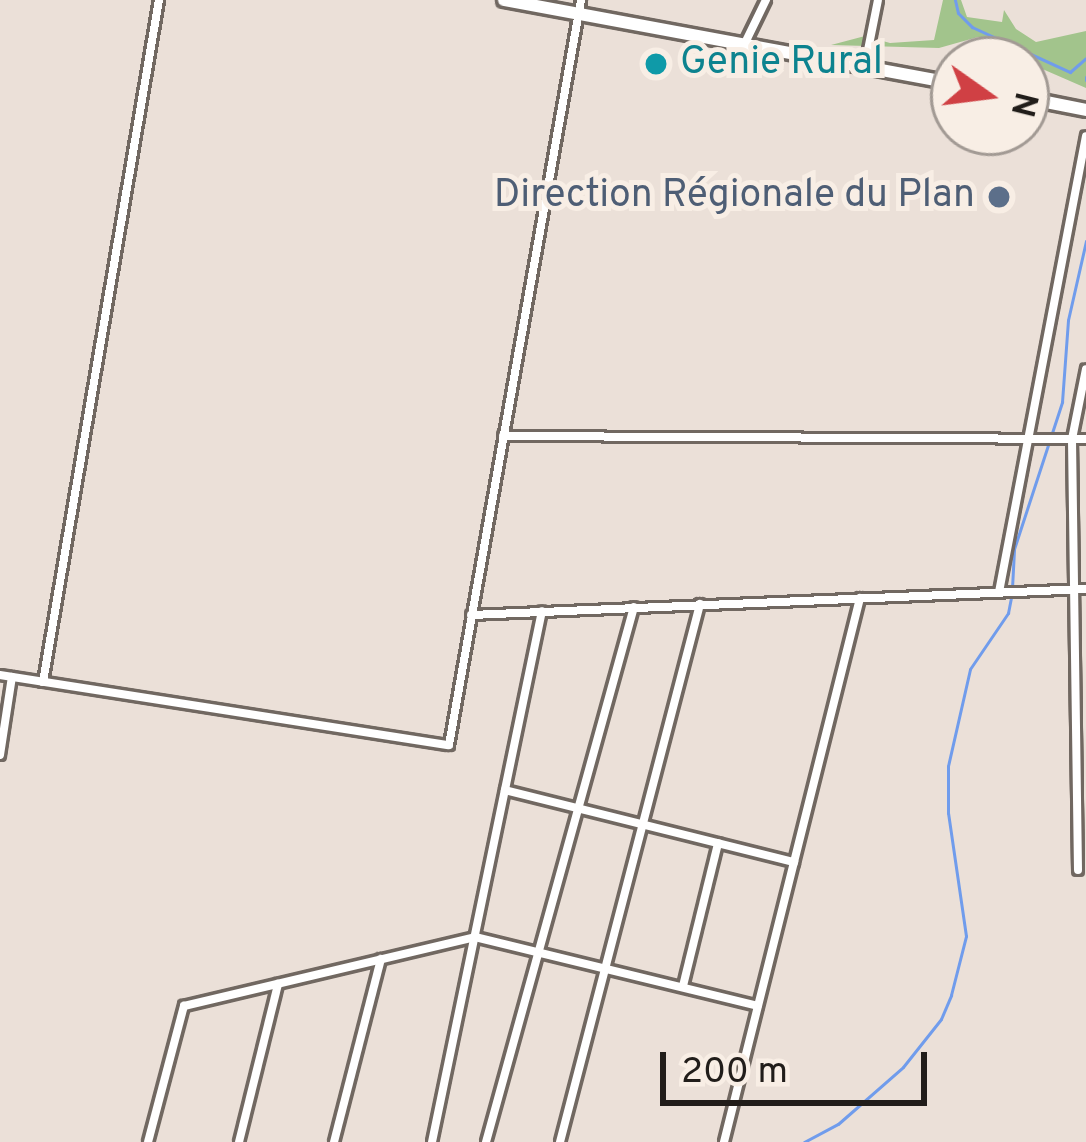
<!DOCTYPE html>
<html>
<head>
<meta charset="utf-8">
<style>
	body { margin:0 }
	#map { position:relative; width:1086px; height:1142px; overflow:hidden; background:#ebe0d8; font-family:Overpass,sans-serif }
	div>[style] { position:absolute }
	.green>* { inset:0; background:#a2c48c }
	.stream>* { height:3px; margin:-1.5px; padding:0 1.5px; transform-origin:1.5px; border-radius:1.5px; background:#709cec }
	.roads { filter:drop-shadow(3px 0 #716861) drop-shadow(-3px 0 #716861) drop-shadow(0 3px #716861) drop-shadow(0 -3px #716861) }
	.minor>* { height:8px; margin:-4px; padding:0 4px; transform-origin:4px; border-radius:4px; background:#fff }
	.primary>* { height:12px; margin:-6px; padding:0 6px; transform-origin:6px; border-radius:6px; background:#fff }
	.dots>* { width:33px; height:33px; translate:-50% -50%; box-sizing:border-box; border:6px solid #f8eee5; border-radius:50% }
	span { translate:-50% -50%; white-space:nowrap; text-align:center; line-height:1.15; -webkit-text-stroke:10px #f8eee5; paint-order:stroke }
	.culture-label { font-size:39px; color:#0d838f }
	.left { translate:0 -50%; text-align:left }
	.service-label { font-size:39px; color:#4e5e75 }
	.right { translate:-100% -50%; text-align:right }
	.north { position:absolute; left:930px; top:36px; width:120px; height:120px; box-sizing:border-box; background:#f8eee5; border:3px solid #a29a94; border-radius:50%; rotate:104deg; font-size:33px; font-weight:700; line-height:48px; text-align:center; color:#211d1a }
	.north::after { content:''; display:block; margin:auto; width:42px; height:54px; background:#d04044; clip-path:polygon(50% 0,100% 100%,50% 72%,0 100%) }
	.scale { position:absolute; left:660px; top:1052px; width:267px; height:54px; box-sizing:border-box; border:6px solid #211d1a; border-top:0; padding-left:15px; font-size:36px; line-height:42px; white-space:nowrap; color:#211d1a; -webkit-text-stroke:9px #f8eee5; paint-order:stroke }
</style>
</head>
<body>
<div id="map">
	<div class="green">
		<div style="clip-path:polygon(943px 0,961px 0,967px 17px,1002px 22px,1004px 10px,1016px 29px,1036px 42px,1086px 31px,1086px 88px,999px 50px,985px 55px,987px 46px,978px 37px,939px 48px,831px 45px,865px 36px,890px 43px,934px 40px)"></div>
	</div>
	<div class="stream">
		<div style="left:955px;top:0;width:13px;rotate:77deg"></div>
		<div style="left:958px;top:13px;width:20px;rotate:45deg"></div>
		<div style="left:972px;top:27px;width:108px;rotate:24.7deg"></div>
		<div style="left:1070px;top:72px;width:21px;rotate:-41deg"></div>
		<div style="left:1086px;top:77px;width:3px;rotate:90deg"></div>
		<div style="left:1012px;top:588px;width:39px;rotate:-87deg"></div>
		<div style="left:1014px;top:549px;width:155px;rotate:-71.9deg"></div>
		<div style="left:1062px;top:402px;width:82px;rotate:-85.8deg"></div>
		<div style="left:1068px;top:320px;width:81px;rotate:-77.2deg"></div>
		<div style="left:804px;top:1142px;width:38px;rotate:-28deg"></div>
		<div style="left:838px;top:1124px;width:86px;rotate:-41.2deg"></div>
		<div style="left:903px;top:1067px;width:61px;rotate:-51.6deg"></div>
		<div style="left:941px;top:1019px;width:26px;rotate:-67deg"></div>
		<div style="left:951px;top:995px;width:61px;rotate:-75.7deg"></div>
		<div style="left:966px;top:936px;width:124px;rotate:-98.3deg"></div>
		<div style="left:948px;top:813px;width:47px;rotate:-90deg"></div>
		<div style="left:948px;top:766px;width:99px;rotate:-77.2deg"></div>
		<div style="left:970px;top:669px;width:68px;rotate:-55.8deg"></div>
		<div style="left:1008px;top:613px;width:15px;rotate:-79deg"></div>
	</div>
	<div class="roads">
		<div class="minor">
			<div style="left:745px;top:43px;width:48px;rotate:-64deg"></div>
			<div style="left:865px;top:65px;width:66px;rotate:-78.7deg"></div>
			<div style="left:503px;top:436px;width:583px;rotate:0.29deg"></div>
			<div style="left:999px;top:592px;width:464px;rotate:-79.2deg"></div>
			<div style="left:471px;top:615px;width:616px;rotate:-2.42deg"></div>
			<div style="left:0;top:675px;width:454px;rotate:8.9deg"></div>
			<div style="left:449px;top:745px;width:757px;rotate:-79.95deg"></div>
			<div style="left:43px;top:682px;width:692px;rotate:-80.35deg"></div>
			<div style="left:0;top:755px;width:79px;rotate:-81.3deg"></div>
			<div style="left:505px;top:790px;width:298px;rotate:14deg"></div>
			<div style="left:1078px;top:870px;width:431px;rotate:-90.8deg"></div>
			<div style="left:1072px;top:439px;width:71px;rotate:-78.7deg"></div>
			<div style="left:683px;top:986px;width:147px;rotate:-76.2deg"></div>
			<div style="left:148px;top:1142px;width:141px;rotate:-75.2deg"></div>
			<div style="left:184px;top:1006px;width:299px;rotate:-13.3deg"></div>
			<div style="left:475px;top:937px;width:291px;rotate:13.7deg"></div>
			<div style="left:239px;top:1142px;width:163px;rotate:-76.1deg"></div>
			<div style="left:334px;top:1142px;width:189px;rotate:-75.6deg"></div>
			<div style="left:432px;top:1142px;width:542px;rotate:-78.3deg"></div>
			<div style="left:486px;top:1142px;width:555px;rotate:-74.54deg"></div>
			<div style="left:560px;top:1142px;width:556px;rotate:-75.41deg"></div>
			<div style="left:724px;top:1142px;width:561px;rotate:-75.96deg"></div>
		</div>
		<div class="primary">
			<div style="left:504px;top:0;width:458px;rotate:10.5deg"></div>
			<div style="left:1026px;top:98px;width:61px;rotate:11.3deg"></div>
		</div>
	</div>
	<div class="dots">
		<div style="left:656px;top:64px;background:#0f9aa8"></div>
		<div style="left:999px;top:197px;background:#5c6f8a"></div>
	</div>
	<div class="culture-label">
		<span class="left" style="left:680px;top:64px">Genie Rural</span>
	</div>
	<div class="service-label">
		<span class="right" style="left:975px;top:197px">Direction Régionale du Plan</span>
	</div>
	<div class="north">N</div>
	<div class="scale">200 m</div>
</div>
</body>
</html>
